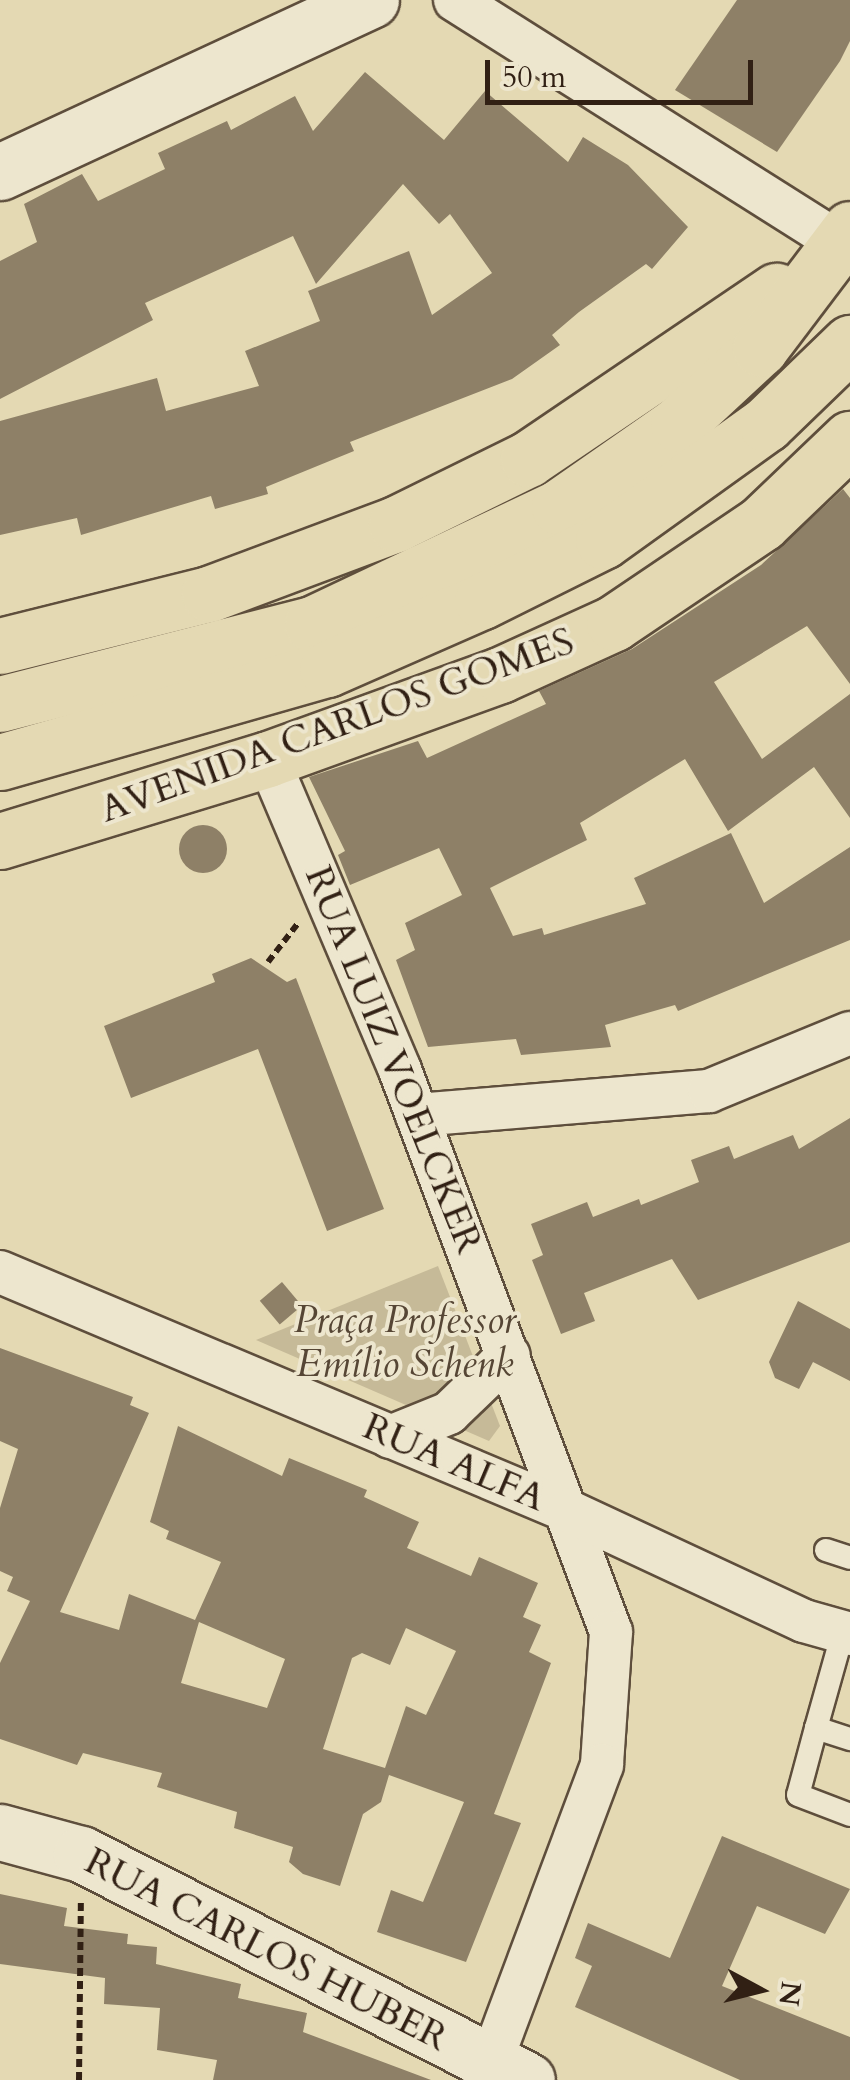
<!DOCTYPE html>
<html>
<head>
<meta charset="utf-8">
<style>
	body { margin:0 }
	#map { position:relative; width:850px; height:2080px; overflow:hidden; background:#e4d9b3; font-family:Cardo,serif }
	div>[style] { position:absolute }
	.green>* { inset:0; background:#c6ba98 }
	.building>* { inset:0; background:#8e8067; transform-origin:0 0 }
	.round { border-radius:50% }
	.path>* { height:6px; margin-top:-3px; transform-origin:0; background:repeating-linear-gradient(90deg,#312014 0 8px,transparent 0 13px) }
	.roads { filter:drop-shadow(2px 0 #5e4e3c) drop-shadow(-2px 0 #5e4e3c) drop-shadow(0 2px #5e4e3c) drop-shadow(0 -2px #5e4e3c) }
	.service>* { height:22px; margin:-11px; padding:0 11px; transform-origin:11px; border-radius:11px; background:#ede6ce }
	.minor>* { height:42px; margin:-21px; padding:0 21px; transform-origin:21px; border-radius:21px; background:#ede6ce }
	.tertiary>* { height:55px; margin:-27.5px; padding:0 27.5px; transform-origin:27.5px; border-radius:27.5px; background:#ede6ce }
	.secondary>* { height:55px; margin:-27.5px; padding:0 27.5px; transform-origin:27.5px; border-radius:27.5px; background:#ede6ce }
	.primary>* { height:55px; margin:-27.5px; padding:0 27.5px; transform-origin:27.5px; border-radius:27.5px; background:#e4d9b3 }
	span { translate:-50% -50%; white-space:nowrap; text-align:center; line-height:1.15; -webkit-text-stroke:8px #ede6ce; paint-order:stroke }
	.street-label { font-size:38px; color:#312014 }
	.park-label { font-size:38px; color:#564635; font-style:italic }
	.north { position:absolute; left:710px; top:1940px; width:100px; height:100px; -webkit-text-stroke:8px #ede6ce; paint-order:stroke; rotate:97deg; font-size:28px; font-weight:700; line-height:40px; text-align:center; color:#312014 }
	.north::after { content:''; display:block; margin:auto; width:35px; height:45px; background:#312014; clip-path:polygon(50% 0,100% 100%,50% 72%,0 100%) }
	.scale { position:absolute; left:485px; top:60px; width:268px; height:45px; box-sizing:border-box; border:5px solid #312014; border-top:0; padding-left:12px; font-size:30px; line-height:35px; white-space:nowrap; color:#312014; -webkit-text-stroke:8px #ede6ce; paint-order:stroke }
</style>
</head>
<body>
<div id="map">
	<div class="green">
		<div style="clip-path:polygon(438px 1266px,500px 1426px,489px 1441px,256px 1340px)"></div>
	</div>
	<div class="building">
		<div style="clip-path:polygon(737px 0,850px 0,850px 41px,840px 61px,777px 152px,675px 90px)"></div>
		<div style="clip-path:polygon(365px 72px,444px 140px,485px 91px,568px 162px,583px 137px,628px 165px,688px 227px,652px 269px,646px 264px,579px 312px,552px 335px,560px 345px,512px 379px,350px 442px,354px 451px,266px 487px,268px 494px,215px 509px,211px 496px,81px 535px,77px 518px,0 535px,0 421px,157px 378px,166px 411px,259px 386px,245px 351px,320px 321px,308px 291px,409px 251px,432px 315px,492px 273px,450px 214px,439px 224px,403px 184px,316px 284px,293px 236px,145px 303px,153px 320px,0 399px,0 261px,37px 242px,24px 204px,82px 174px,98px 201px,165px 169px,158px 153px,227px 121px,231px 130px,295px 96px,313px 131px)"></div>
		<div style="clip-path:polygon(843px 489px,850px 498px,850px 684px,807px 626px,714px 682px,762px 759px,850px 694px,850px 818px,814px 767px,728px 831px,685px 759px,580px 823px,587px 840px,490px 888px,513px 936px,542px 928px,544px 935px,646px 904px,634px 878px,731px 833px,764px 903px,850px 847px,850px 940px,678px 1011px,675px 1005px,605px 1025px,611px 1047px,521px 1055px,516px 1039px,428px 1047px,396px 960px,415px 950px,405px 923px,462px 895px,439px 848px,350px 885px,338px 855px,345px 851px,309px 777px,418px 741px,427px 758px,546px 704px,539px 691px,632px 649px,761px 565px)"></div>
		<div class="round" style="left:179px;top:825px;width:48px;height:48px"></div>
		<div style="clip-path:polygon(251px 958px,287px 982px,296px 978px,384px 1209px,327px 1231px,258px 1049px,131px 1098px,104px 1026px,215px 982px,212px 974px)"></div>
		<div style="clip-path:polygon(850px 1118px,850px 1242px,698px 1300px,672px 1259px,584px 1293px,595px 1321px,561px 1334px,532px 1260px,543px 1255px,531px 1224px,587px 1202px,593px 1217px,639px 1199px,641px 1205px,699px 1182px,691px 1160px,729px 1146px,734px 1159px,793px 1135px,799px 1149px)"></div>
		<div style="left:282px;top:1282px;width:31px;height:29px;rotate:50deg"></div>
		<div style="clip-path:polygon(798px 1301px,850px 1329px,850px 1381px,813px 1362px,799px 1389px,775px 1378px,769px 1362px)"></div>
		<div style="clip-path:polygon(evenodd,0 1348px,133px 1397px,130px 1405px,149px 1413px,60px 1612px,119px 1630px,129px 1594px,195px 1620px,221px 1562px,166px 1539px,169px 1531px,150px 1522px,178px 1426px,282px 1476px,289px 1458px,367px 1490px,364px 1497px,419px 1522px,407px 1548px,471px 1576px,479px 1557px,538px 1583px,523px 1617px,541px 1625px,529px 1652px,551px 1663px,494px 1814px,521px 1823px,466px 1962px,377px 1932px,391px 1890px,423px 1902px,464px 1802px,389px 1775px,381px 1802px,363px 1814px,340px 1886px,303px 1874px,289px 1862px,293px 1847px,234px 1828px,237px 1812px,157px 1787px,162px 1773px,83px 1753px,77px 1765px,0 1739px,0 1663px,30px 1601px,7px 1591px,13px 1577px,0 1571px,0 1508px,18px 1449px,0 1441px,0 1348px,199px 1622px,285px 1659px,267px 1708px,181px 1683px,199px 1622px,0 1348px,406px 1628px,456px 1651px,426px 1715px,406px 1706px,385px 1768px,323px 1749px,352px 1658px,362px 1653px,390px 1665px,406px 1628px)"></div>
		<div style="clip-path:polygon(722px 1836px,850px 1889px,825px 1934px,757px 1906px,722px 1986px,850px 2037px,850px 2080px,740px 2080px,575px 2007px,592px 1966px,575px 1958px,588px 1923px,670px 1958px)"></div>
		<div style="clip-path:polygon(0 1894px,67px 1908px,64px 1926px,128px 1934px,127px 1944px,157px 1947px,156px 1964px,241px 1984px,238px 1998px,307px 2013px,303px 2032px,431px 2080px,213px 2080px,217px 2060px,157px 2050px,160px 2008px,104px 2004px,105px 1978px,0 1964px)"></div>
	</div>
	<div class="path">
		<div style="left:268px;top:962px;width:51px;rotate:-52.2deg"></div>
		<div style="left:79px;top:2080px;width:180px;rotate:-89.4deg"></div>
	</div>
	<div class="roads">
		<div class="service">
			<div style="left:826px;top:1550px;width:25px;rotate:18deg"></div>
			<div style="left:843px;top:1632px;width:100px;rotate:105.7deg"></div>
			<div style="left:816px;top:1728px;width:36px;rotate:18deg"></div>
			<div style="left:816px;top:1728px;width:69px;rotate:105deg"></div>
			<div style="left:798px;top:1795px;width:56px;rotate:21deg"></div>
		</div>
		<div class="minor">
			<div style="left:455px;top:0;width:455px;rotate:32.3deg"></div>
			<div style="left:268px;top:759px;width:338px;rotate:67deg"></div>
			<div style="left:400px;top:1070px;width:600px;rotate:69.42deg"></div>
			<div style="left:611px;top:1632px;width:133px;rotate:93.9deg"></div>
			<div style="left:602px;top:1765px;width:336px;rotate:110.5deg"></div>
			<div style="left:417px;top:1115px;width:293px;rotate:-4.7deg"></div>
			<div style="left:709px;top:1091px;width:152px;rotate:-22.4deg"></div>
			<div style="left:0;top:1272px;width:616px;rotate:22.82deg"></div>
			<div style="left:568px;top:1511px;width:260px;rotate:25deg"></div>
			<div style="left:804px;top:1621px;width:48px;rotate:15.8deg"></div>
			<div style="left:390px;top:1437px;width:64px;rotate:-22.1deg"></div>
			<div style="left:449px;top:1413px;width:83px;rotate:-44deg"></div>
		</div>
		<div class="tertiary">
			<div style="left:0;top:172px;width:409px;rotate:-24.9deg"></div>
		</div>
		<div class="secondary">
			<div style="left:0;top:1832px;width:84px;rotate:15.2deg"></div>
			<div style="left:81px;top:1854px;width:500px;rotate:26.9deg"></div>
		</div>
		<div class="primary">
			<div style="left:0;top:646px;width:215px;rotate:-14deg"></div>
			<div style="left:209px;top:594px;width:200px;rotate:-20.5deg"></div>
			<div style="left:396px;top:524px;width:147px;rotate:-26.2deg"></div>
			<div style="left:528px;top:459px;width:300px;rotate:-34.1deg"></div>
			<div style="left:0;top:704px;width:322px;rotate:-14.4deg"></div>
			<div style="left:312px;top:624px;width:273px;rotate:-25.3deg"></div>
			<div style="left:559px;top:507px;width:145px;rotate:-34.9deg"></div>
			<div style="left:678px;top:424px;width:112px;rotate:-42.8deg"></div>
			<div style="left:760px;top:348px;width:149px;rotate:-52.9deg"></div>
			<div style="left:0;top:762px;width:340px;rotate:-15.9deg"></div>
			<div style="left:327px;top:669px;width:169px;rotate:-23.7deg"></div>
			<div style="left:482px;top:601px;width:135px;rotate:-26.4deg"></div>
			<div style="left:603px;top:541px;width:201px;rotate:-35.7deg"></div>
			<div style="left:766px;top:424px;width:117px;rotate:-44deg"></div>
			<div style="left:0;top:841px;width:280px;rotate:-17deg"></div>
			<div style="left:268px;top:759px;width:247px;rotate:-19.9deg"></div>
			<div style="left:500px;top:675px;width:125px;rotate:-24.5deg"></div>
			<div style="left:614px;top:623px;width:179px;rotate:-34deg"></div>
			<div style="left:762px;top:523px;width:122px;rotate:-43.7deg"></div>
		</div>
	</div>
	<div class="street-label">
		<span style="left:337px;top:726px;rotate:-20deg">AVENIDA CARLOS GOMES</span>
		<span style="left:393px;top:1060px;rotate:68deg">RUA LUIZ VOELCKER</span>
		<span style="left:454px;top:1463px;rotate:23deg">RUA ALFA</span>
		<span style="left:266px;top:1950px;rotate:27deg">RUA CARLOS HUBER</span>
	</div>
	<div class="park-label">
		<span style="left:405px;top:1343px">Praça Professor<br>Emílio Schenk</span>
	</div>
	<div class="north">N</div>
	<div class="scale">50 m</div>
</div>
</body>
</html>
